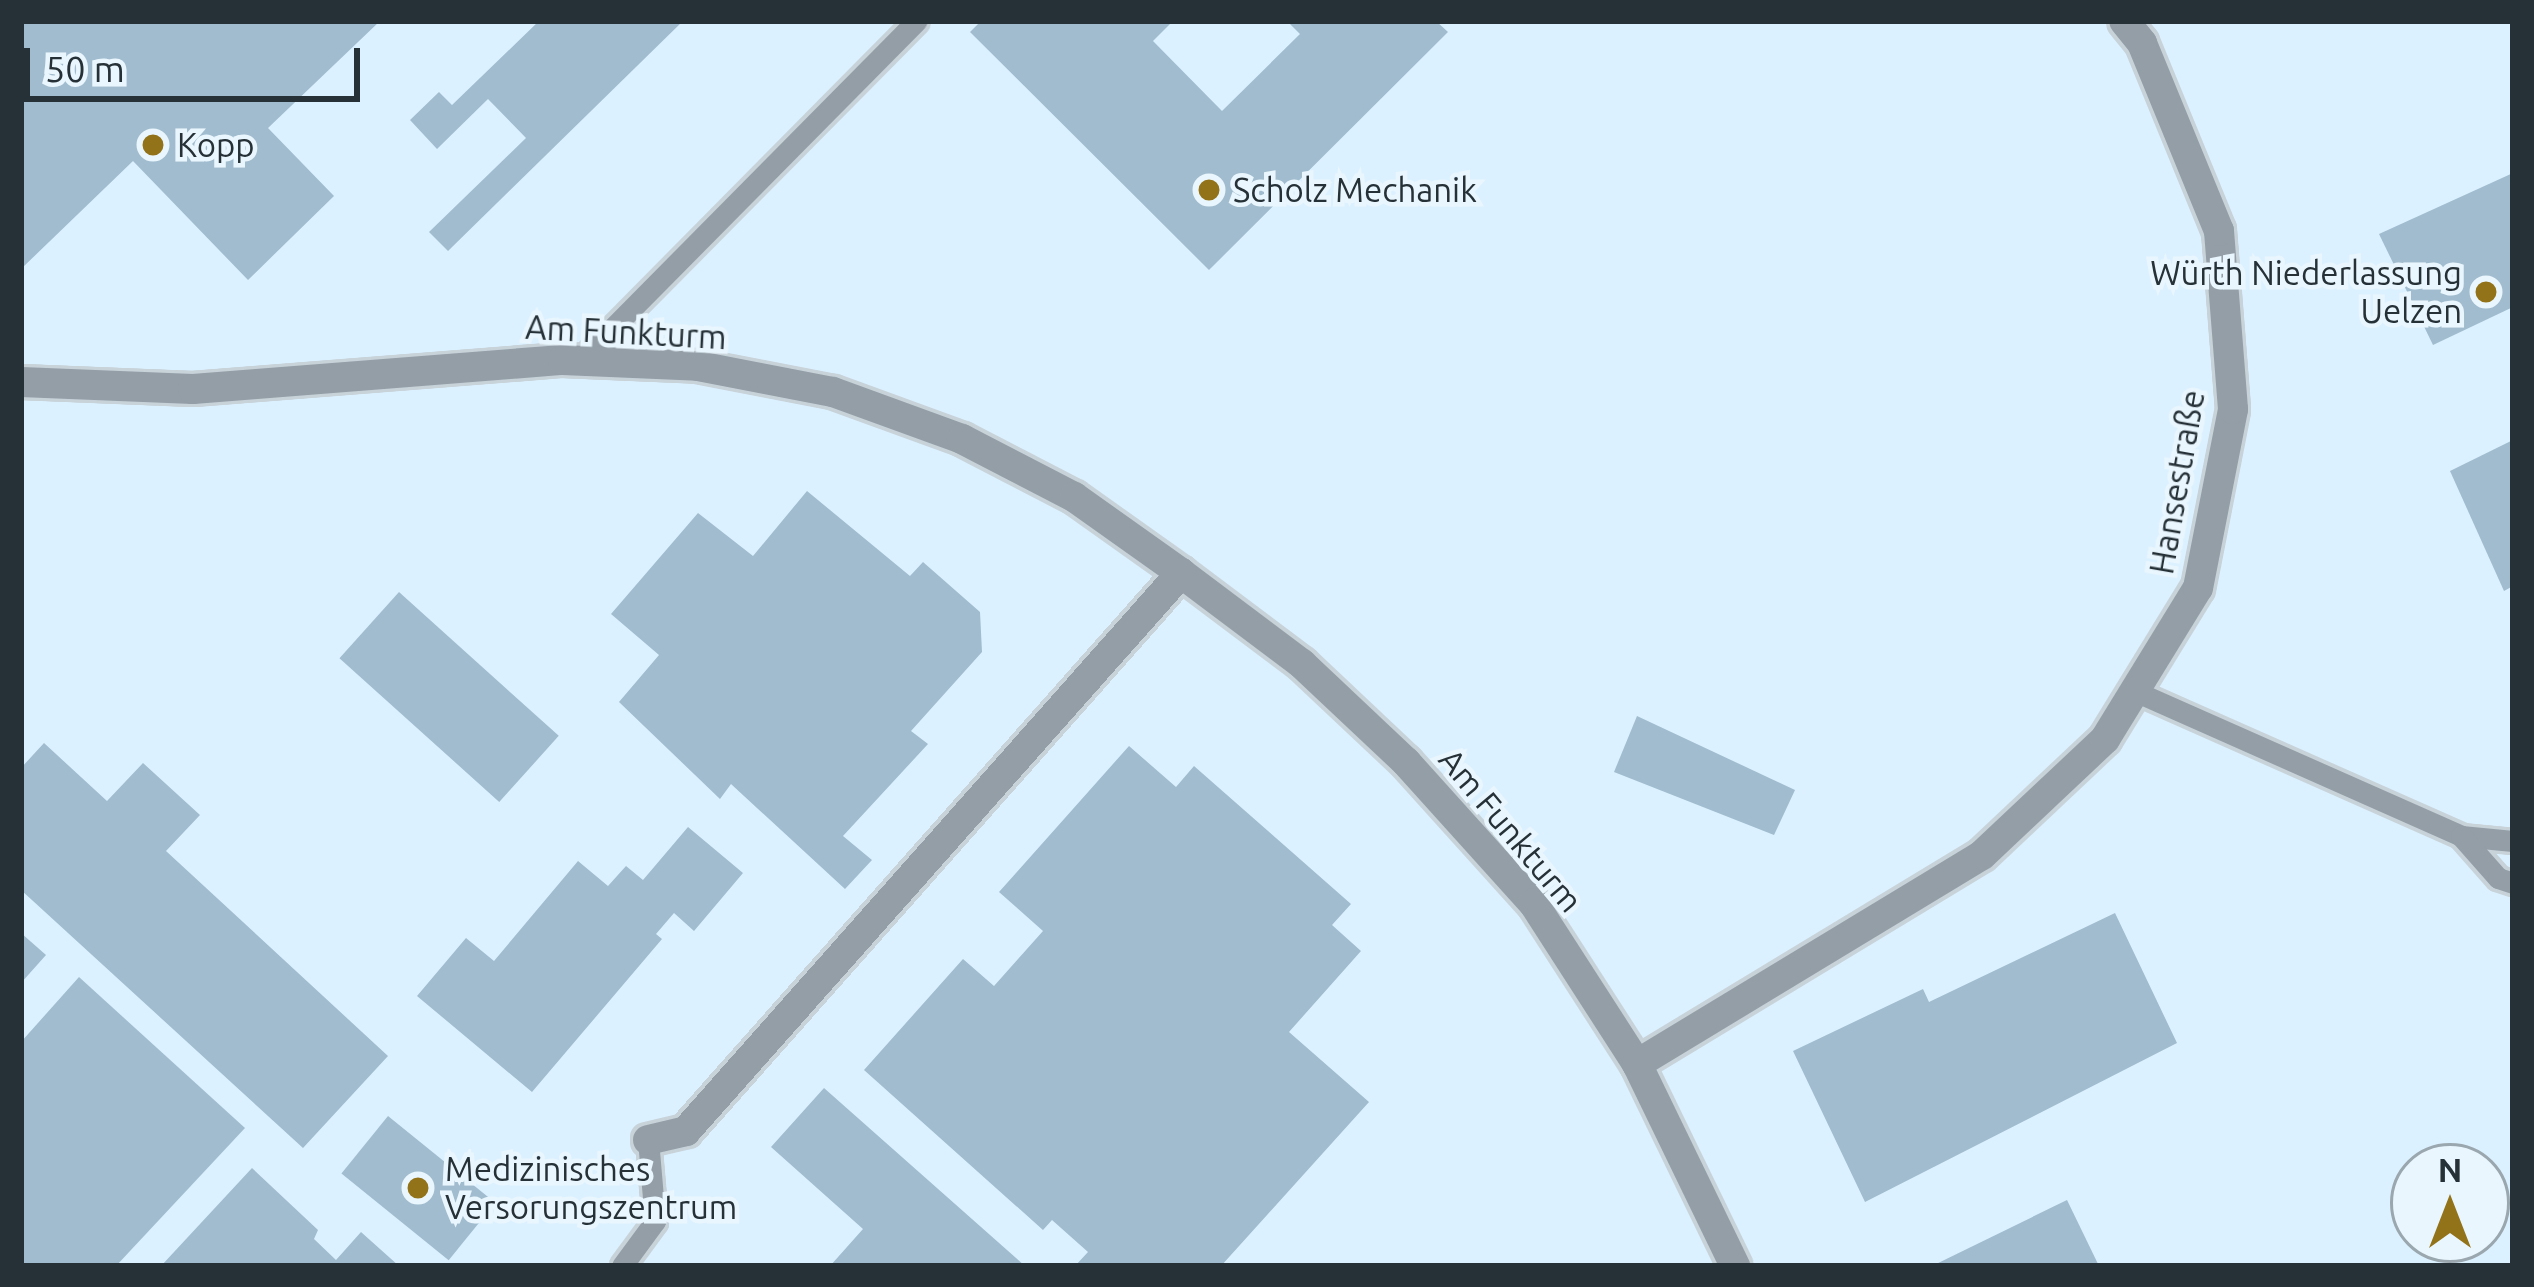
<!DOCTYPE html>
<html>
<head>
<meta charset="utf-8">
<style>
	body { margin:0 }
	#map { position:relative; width:2534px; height:1287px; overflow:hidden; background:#eaf6fd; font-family:Ubuntu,sans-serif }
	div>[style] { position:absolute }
	.built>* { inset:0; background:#dbf1ff }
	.building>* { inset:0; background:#a0bcce; transform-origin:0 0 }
	.roads { filter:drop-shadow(3px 0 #c7d2d9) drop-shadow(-3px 0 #c7d2d9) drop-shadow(0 3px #c7d2d9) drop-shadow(0 -3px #c7d2d9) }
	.service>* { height:21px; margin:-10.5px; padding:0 10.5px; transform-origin:10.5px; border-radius:10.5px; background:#939ea6 }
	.minor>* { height:30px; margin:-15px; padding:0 15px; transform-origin:15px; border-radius:15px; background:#939ea6 }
	.dots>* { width:33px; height:33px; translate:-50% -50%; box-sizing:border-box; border:6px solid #eaf6fd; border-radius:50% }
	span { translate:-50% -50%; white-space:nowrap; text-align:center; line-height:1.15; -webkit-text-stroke:9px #eaf6fd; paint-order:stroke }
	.poi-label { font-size:33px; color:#253037 }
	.left { translate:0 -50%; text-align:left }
	.right { translate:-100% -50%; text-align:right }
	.street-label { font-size:33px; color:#253037 }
	.frame { position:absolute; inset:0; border:24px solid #253037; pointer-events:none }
	.north { position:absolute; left:2390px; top:1143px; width:120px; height:120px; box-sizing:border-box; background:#eaf6fd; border:3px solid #9ba7ae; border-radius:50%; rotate:0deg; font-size:33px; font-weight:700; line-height:48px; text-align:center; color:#253037 }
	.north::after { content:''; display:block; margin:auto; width:42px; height:54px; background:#93731a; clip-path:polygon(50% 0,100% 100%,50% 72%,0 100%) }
	.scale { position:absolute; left:24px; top:48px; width:336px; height:54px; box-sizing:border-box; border:6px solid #253037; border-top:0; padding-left:15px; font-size:36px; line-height:42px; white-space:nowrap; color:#253037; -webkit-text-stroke:9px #eaf6fd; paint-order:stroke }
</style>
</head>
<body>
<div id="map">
	<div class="built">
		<div style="clip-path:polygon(evenodd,21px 21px,2513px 21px,2513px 1266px,21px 1266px,21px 21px,2414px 1167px,2486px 1167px,2486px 1239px,2414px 1239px,2414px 1167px)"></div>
	</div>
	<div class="building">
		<div style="clip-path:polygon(21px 21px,380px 21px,268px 128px,334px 196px,248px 280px,133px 161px,21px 269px)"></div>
		<div style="clip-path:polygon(539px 21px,683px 21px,448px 251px,429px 232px,526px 138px,488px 99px,437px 149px,410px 120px,439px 92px,452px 105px)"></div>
		<div style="clip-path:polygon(981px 21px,1173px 21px,1153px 41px,1222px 111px,1300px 34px,1287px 21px,1436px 21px,1448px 32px,1209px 270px,970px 32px)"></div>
		<div style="clip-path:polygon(2513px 173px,2513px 307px,2433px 345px,2379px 234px)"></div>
		<div style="clip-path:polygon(2513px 440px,2513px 586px,2504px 591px,2450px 471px)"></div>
		<div style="clip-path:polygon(807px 491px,910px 576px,923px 562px,980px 612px,982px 652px,911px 731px,928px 744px,843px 836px,872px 860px,845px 889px,731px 784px,720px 799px,619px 702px,659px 655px,611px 614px,698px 513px,753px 556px)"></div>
		<div style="left:399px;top:592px;width:215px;height:89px;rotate:42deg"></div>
		<div style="clip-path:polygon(1637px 716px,1795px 790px,1774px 835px,1614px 772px)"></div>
		<div style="clip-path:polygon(44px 743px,107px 801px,143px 763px,200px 815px,166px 851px,388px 1056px,303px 1148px,21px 890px,21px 768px)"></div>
		<div style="clip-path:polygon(1129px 746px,1176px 787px,1194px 766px,1351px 904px,1332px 925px,1361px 951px,1289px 1032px,1369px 1102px,1221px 1266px,1075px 1266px,1088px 1252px,1052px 1220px,1043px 1230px,864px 1070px,963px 959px,994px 986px,1043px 931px,999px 892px)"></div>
		<div style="clip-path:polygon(688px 827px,743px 873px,694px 931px,674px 913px,656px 934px,662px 939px,532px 1092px,417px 996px,466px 938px,494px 961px,578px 861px,608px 886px,626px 866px,643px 880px)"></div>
		<div style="clip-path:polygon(2115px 913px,2177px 1043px,1865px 1202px,1793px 1051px,1923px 989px,1929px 1002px)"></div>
		<div style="clip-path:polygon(21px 933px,46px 955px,21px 983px)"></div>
		<div style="clip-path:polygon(79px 977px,245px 1128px,116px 1266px,21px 1266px,21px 1042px)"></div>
		<div style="clip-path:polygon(824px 1088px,1025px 1266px,830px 1266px,863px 1229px,771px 1147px)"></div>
		<div style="left:388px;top:1116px;width:138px;height:74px;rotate:39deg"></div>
		<div style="clip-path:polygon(252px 1168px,318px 1230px,314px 1239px,336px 1260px,361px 1232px,399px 1266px,161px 1266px)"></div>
		<div style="clip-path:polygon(2067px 1200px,2099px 1266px,1932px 1266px)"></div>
	</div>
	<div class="roads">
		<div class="service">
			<div style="left:581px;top:360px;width:477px;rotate:-45.3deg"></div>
			<div style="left:2139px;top:693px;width:352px;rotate:23.9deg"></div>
			<div style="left:2461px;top:836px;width:52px;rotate:5.5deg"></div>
			<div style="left:2461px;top:836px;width:56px;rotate:48.6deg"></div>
			<div style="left:2498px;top:878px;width:16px;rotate:18deg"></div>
			<div style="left:622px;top:1266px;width:56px;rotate:-53.7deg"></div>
			<div style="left:655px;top:1221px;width:81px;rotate:-94.9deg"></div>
		</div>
		<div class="minor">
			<div style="left:21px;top:382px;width:172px;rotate:2.3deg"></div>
			<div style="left:193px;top:389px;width:371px;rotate:-4.5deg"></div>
			<div style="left:563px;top:360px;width:135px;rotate:2.5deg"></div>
			<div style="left:698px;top:366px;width:137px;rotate:10.9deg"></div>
			<div style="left:833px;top:392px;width:137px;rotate:20deg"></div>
			<div style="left:962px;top:439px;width:126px;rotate:27.4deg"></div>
			<div style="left:1074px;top:497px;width:131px;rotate:35.4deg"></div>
			<div style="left:1181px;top:573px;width:151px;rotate:36.9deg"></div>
			<div style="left:1302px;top:664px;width:143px;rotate:43.3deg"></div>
			<div style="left:1406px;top:762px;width:191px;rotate:48deg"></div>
			<div style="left:1534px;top:904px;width:190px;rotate:57.2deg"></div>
			<div style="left:1637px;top:1064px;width:225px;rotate:64.1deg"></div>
			<div style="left:1637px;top:1064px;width:403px;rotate:-31.2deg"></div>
			<div style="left:1982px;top:855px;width:169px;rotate:-43.3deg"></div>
			<div style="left:2105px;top:739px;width:177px;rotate:-58.4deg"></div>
			<div style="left:2198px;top:588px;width:182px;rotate:-78.9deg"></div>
			<div style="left:2233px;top:409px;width:179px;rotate:-94.5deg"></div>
			<div style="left:2219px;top:231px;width:203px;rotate:-112.3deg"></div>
			<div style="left:2142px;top:43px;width:28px;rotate:-129deg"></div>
			<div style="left:648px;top:1140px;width:39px;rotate:-13deg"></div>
			<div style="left:686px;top:1131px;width:746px;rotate:-48.42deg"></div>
		</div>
	</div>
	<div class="dots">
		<div style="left:153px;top:145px;background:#93731a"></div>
		<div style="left:1209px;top:190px;background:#93731a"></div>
		<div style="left:2486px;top:292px;background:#93731a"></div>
		<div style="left:418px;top:1188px;background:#93731a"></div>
	</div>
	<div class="poi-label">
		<span class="left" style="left:177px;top:145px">Kopp</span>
		<span class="left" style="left:1233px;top:190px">Scholz Mechanik</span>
		<span class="right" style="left:2462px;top:292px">Würth Niederlassung<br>Uelzen</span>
		<span class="left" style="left:445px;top:1188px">Medizinisches<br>Versorungszentrum</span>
	</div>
	<div class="street-label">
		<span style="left:626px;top:332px;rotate:3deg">Am Funkturm</span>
		<span style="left:2177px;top:482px;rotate:-80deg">Hansestraße</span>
		<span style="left:1511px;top:830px;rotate:50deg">Am Funkturm</span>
	</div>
	<div class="frame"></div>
	<div class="north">N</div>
	<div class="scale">50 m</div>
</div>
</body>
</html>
